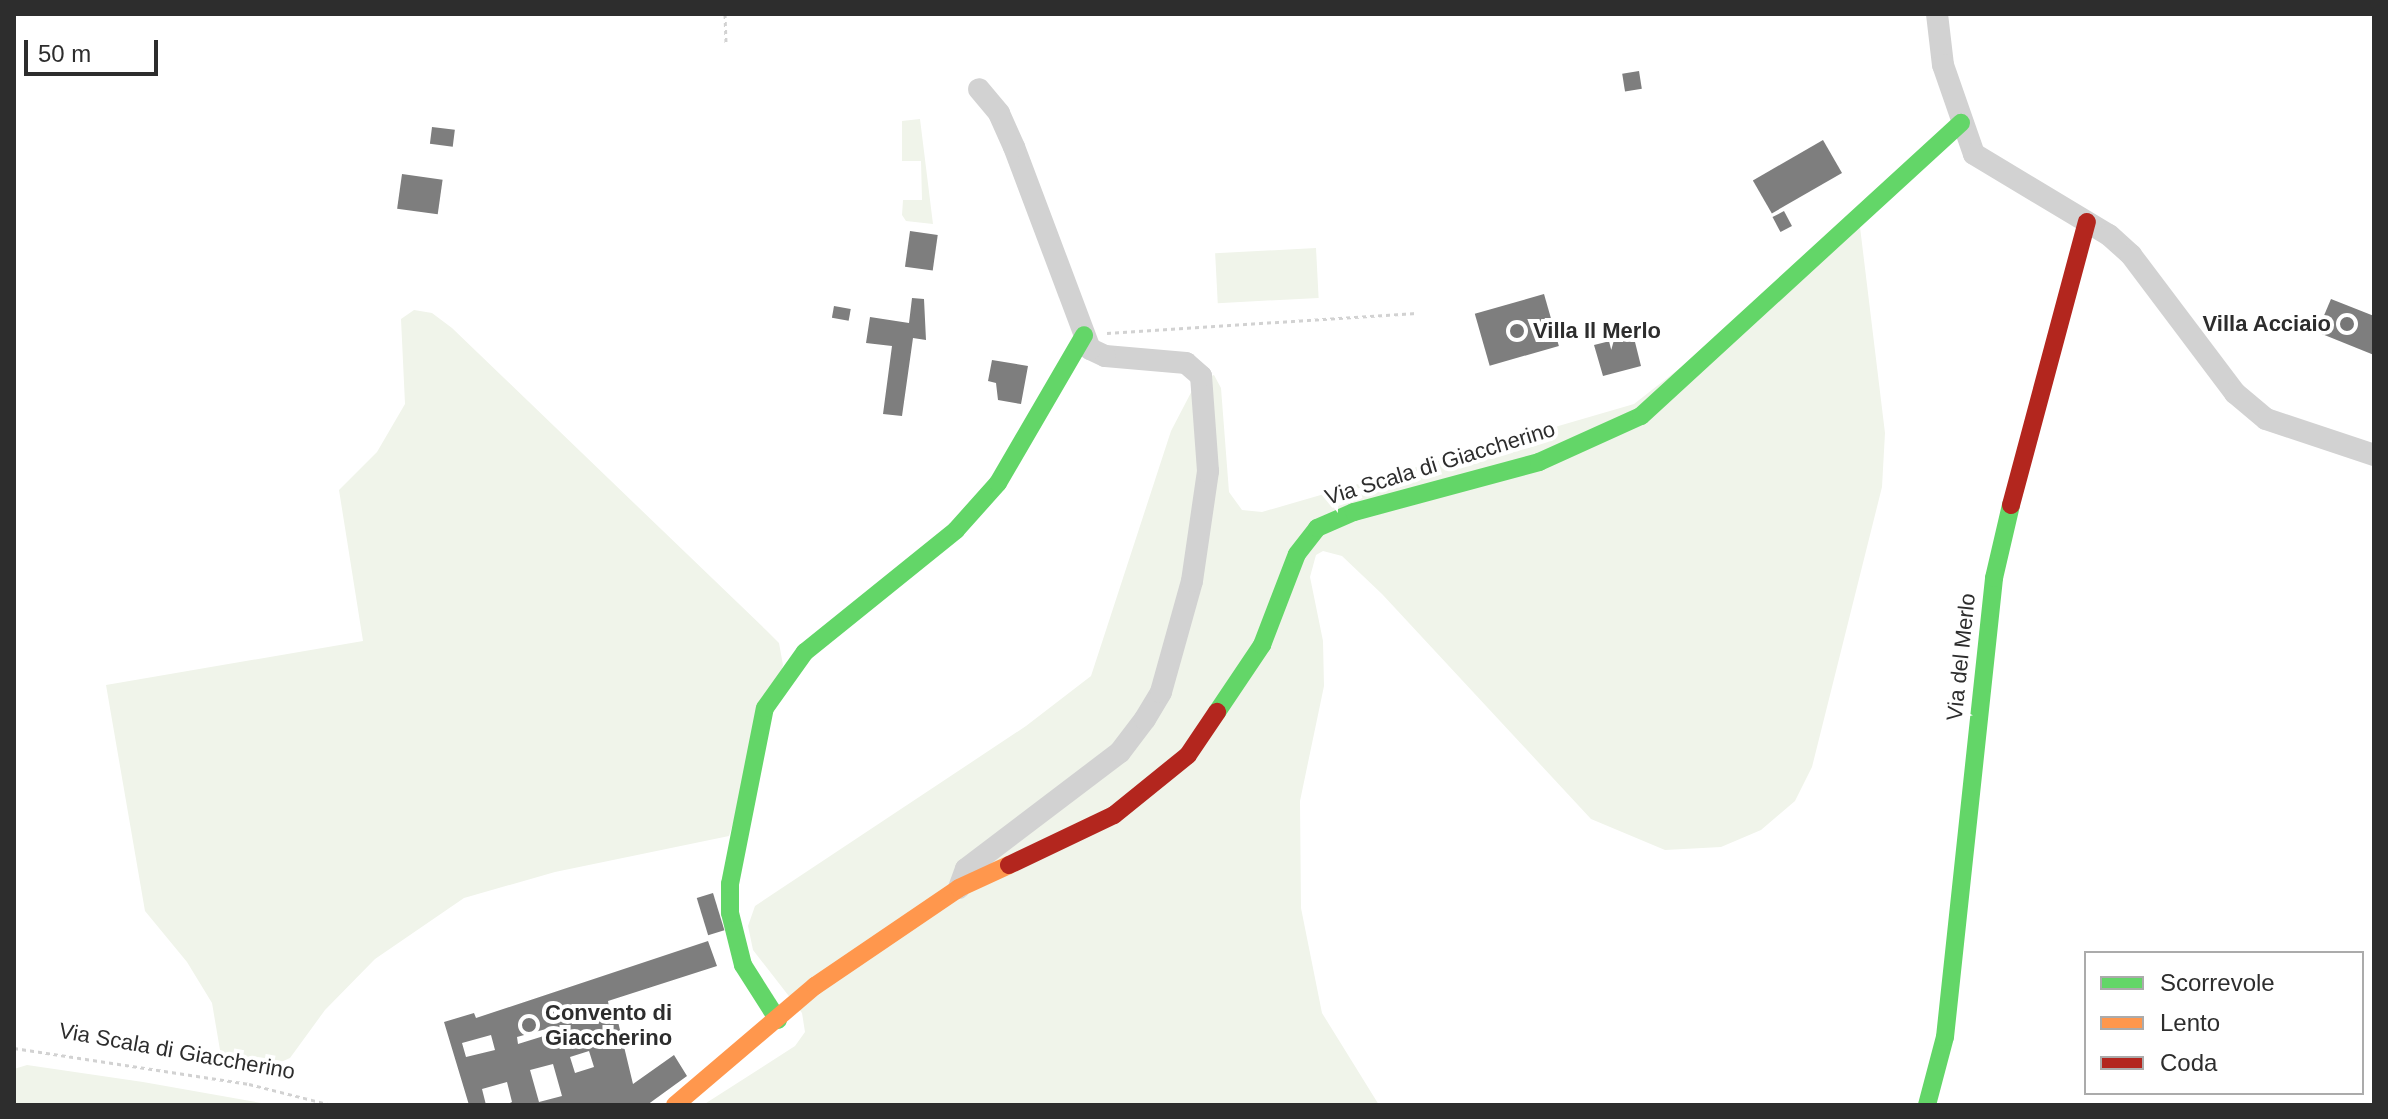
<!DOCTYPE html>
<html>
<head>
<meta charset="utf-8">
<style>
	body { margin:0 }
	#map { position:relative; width:2388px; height:1119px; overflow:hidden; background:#fff; font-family:Arial,sans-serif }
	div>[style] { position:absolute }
	.green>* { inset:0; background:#f0f4ea; transform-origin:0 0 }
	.building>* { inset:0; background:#7e7e7e; transform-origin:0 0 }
	.path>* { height:3px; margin-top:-1.5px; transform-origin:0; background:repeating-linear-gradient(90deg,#d2d2d2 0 4px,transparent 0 8px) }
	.street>* { height:22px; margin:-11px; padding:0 11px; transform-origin:11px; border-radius:11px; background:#d2d2d2 }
	.fast>* { height:18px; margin:-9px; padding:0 9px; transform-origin:9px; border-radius:9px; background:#63d668 }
	.slow>* { height:18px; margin:-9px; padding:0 9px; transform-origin:9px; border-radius:9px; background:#ff974d }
	.jam>* { height:18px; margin:-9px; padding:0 9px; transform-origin:9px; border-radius:9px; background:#b3261e }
	.dots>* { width:22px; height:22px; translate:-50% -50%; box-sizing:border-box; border:4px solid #fff; border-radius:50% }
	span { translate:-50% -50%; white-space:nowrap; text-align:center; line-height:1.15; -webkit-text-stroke:8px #fff; paint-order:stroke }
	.poi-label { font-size:22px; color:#2d2d2d; font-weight:700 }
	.right { translate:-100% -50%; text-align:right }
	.left { translate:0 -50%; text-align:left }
	.street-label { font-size:22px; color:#2d2d2d }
	.frame { position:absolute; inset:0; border:16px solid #2d2d2d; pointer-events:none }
	.legend { position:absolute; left:2084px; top:951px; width:280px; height:144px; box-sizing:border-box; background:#fff; border:2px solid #ababab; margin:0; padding:10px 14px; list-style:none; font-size:24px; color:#2d2d2d }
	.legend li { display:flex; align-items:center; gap:16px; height:40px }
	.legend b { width:40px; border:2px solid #ababab }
	.scale { position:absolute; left:24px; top:40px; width:134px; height:36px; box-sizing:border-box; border:4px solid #2d2d2d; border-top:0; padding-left:10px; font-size:24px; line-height:28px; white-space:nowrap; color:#2d2d2d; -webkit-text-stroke:6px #fff; paint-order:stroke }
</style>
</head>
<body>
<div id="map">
	<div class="green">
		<div style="clip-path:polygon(920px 119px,931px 208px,933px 224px,906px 221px,902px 215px,903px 200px,922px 200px,921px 161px,902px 161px,902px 121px)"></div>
		<div style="clip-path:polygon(1860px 227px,1885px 433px,1882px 487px,1812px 767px,1795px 801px,1761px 830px,1721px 847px,1665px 850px,1591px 819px,1382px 594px,1342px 556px,1323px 551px,1316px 555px,1310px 577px,1323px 641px,1324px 686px,1300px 801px,1301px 908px,1322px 1013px,1379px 1105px,703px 1105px,795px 1046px,805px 1032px,802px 1013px,753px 950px,748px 926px,755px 906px,1026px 726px,1091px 676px,1171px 431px,1197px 381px,1214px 375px,1221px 388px,1229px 492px,1242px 510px,1262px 512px,1634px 404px)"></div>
		<div style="left:1316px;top:248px;width:50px;height:101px;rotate:87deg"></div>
		<div style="clip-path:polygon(414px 310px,432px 313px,452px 328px,767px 631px,779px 643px,783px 665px,729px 836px,555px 872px,464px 898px,375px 959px,325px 1010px,290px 1058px,256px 1073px,228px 1064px,220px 1050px,212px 1003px,187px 962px,145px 911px,106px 685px,363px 641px,339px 490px,377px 452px,405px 404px,401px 319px)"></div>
		<div style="clip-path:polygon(27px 1065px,143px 1082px,273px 1105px,14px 1105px,14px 1069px)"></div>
	</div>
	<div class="building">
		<div style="left:1639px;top:71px;width:18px;height:17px;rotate:81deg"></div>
		<div style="left:432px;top:127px;width:23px;height:17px;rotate:7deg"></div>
		<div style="left:1823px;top:140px;width:38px;height:81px;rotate:60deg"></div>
		<div style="left:402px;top:174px;width:41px;height:35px;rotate:8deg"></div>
		<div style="left:1784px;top:211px;width:17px;height:13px;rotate:62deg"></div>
		<div style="left:910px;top:231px;width:28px;height:36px;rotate:8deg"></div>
		<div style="left:1544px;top:294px;width:54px;height:72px;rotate:74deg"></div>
		<div style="clip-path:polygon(912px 298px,924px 299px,926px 340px,913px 338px,902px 416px,883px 414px,892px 346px,866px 343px,870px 317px,909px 323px)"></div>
		<div style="clip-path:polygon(2331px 299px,2374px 316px,2374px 355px,2317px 332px)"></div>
		<div style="left:834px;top:306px;width:17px;height:12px;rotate:10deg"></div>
		<div style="clip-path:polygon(1631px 326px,1641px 366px,1603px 376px,1594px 345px,1618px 339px,1616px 330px)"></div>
		<div style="clip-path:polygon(992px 360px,1028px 366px,1021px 404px,998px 400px,996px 383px,988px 381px)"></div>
		<div style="left:713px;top:893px;width:39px;height:17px;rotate:73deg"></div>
		<div style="clip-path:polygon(evenodd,708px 941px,717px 966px,608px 1001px,609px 1007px,614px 1005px,633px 1084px,674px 1055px,687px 1076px,647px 1105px,506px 1105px,512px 1102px,507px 1082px,482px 1089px,486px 1105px,469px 1105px,444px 1022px,474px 1013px,476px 1018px,708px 941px,546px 1029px,547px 1035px,518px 1044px,517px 1037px,546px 1029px,708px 941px,491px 1035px,495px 1050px,466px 1057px,462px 1043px,491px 1035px,708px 941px,589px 1051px,594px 1067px,575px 1073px,570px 1057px,589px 1051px,708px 941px,553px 1064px,562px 1096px,539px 1102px,530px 1070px,553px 1064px)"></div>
	</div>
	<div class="path">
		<div style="left:725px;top:14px;width:31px;rotate:88deg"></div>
		<div style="left:1107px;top:333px;width:310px;rotate:-3.7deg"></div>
		<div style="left:14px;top:1048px;width:238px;rotate:8.7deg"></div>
		<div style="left:249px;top:1084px;width:86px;rotate:14.2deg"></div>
	</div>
	<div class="street">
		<div style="left:1937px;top:14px;width:51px;rotate:83.3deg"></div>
		<div style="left:1943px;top:65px;width:94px;rotate:70.8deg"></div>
		<div style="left:1974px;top:154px;width:157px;rotate:31deg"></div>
		<div style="left:2109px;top:235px;width:30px;rotate:42deg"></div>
		<div style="left:2131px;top:255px;width:173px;rotate:53deg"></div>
		<div style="left:2235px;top:393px;width:40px;rotate:40deg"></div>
		<div style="left:2266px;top:419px;width:114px;rotate:18.4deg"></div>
		<div style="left:959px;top:888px;width:20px;rotate:-70deg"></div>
		<div style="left:966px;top:869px;width:193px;rotate:-37.2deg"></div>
		<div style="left:1120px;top:752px;width:41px;rotate:-52.9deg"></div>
		<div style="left:1145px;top:719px;width:31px;rotate:-59deg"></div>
		<div style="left:1161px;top:692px;width:115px;rotate:-74.4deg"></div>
		<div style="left:1192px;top:581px;width:111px;rotate:-81.7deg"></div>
		<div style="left:1208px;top:471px;width:95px;rotate:-94.2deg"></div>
		<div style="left:1201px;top:376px;width:20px;rotate:-139deg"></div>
		<div style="left:1186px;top:363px;width:81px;rotate:-175.1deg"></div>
		<div style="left:1105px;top:356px;width:17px;rotate:-155deg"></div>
		<div style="left:1090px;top:349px;width:216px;rotate:-110.6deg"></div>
		<div style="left:1014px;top:147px;width:37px;rotate:-114deg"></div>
		<div style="left:999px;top:113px;width:31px;rotate:-130deg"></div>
	</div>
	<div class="fast">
		<div style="left:1217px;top:712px;width:81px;rotate:-56.1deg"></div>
		<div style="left:1262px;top:645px;width:97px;rotate:-69deg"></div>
		<div style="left:1297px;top:554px;width:33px;rotate:-52deg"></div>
		<div style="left:1317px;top:528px;width:40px;rotate:-23.4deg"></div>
		<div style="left:1354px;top:512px;width:192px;rotate:-15.1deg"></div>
		<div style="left:1539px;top:462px;width:112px;rotate:-24.3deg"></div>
		<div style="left:1641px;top:416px;width:434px;rotate:-42.5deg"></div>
		<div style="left:778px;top:1020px;width:65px;rotate:-122.5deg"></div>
		<div style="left:743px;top:965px;width:54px;rotate:-104deg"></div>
		<div style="left:730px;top:913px;width:29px;rotate:-90deg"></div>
		<div style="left:730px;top:884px;width:179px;rotate:-78.8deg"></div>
		<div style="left:765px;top:708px;width:69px;rotate:-54.5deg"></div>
		<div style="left:805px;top:652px;width:194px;rotate:-38.9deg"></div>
		<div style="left:956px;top:530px;width:63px;rotate:-48.2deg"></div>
		<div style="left:998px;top:483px;width:171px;rotate:-59.8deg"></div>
		<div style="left:1927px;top:1105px;width:70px;rotate:-75.2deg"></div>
		<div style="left:1945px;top:1037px;width:462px;rotate:-83.9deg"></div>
		<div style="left:1994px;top:578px;width:75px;rotate:-76.9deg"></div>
	</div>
	<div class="slow">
		<div style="left:675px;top:1105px;width:184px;rotate:-40.4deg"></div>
		<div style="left:815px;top:986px;width:174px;rotate:-34.2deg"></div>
		<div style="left:959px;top:888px;width:55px;rotate:-24.7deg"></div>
	</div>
	<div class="jam">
		<div style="left:2011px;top:505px;width:293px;rotate:-75deg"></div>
		<div style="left:1009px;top:865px;width:116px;rotate:-25.5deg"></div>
		<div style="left:1114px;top:815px;width:95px;rotate:-39deg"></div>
		<div style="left:1188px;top:755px;width:52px;rotate:-56deg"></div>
	</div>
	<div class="dots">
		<div style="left:2347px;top:324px;background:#767676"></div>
		<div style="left:1517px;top:331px;background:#767676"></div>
		<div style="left:529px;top:1025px;background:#767676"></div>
	</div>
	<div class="poi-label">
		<span class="right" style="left:2331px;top:324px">Villa Acciaio</span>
		<span class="left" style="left:1533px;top:331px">Villa Il Merlo</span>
		<span class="left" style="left:545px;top:1025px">Convento di<br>Giaccherino</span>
	</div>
	<div class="street-label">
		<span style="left:1440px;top:463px;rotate:-17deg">Via Scala di Giaccherino</span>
		<span style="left:1961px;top:657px;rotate:-84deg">Via del Merlo</span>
		<span style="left:177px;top:1051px;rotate:10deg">Via Scala di Giaccherino</span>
	</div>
	<div class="frame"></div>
	<ul class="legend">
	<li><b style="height:10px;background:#63d668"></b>Scorrevole</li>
	<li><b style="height:10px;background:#ff974d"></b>Lento</li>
	<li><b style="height:10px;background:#b3261e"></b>Coda</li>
	</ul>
	<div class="scale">50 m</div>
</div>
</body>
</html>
